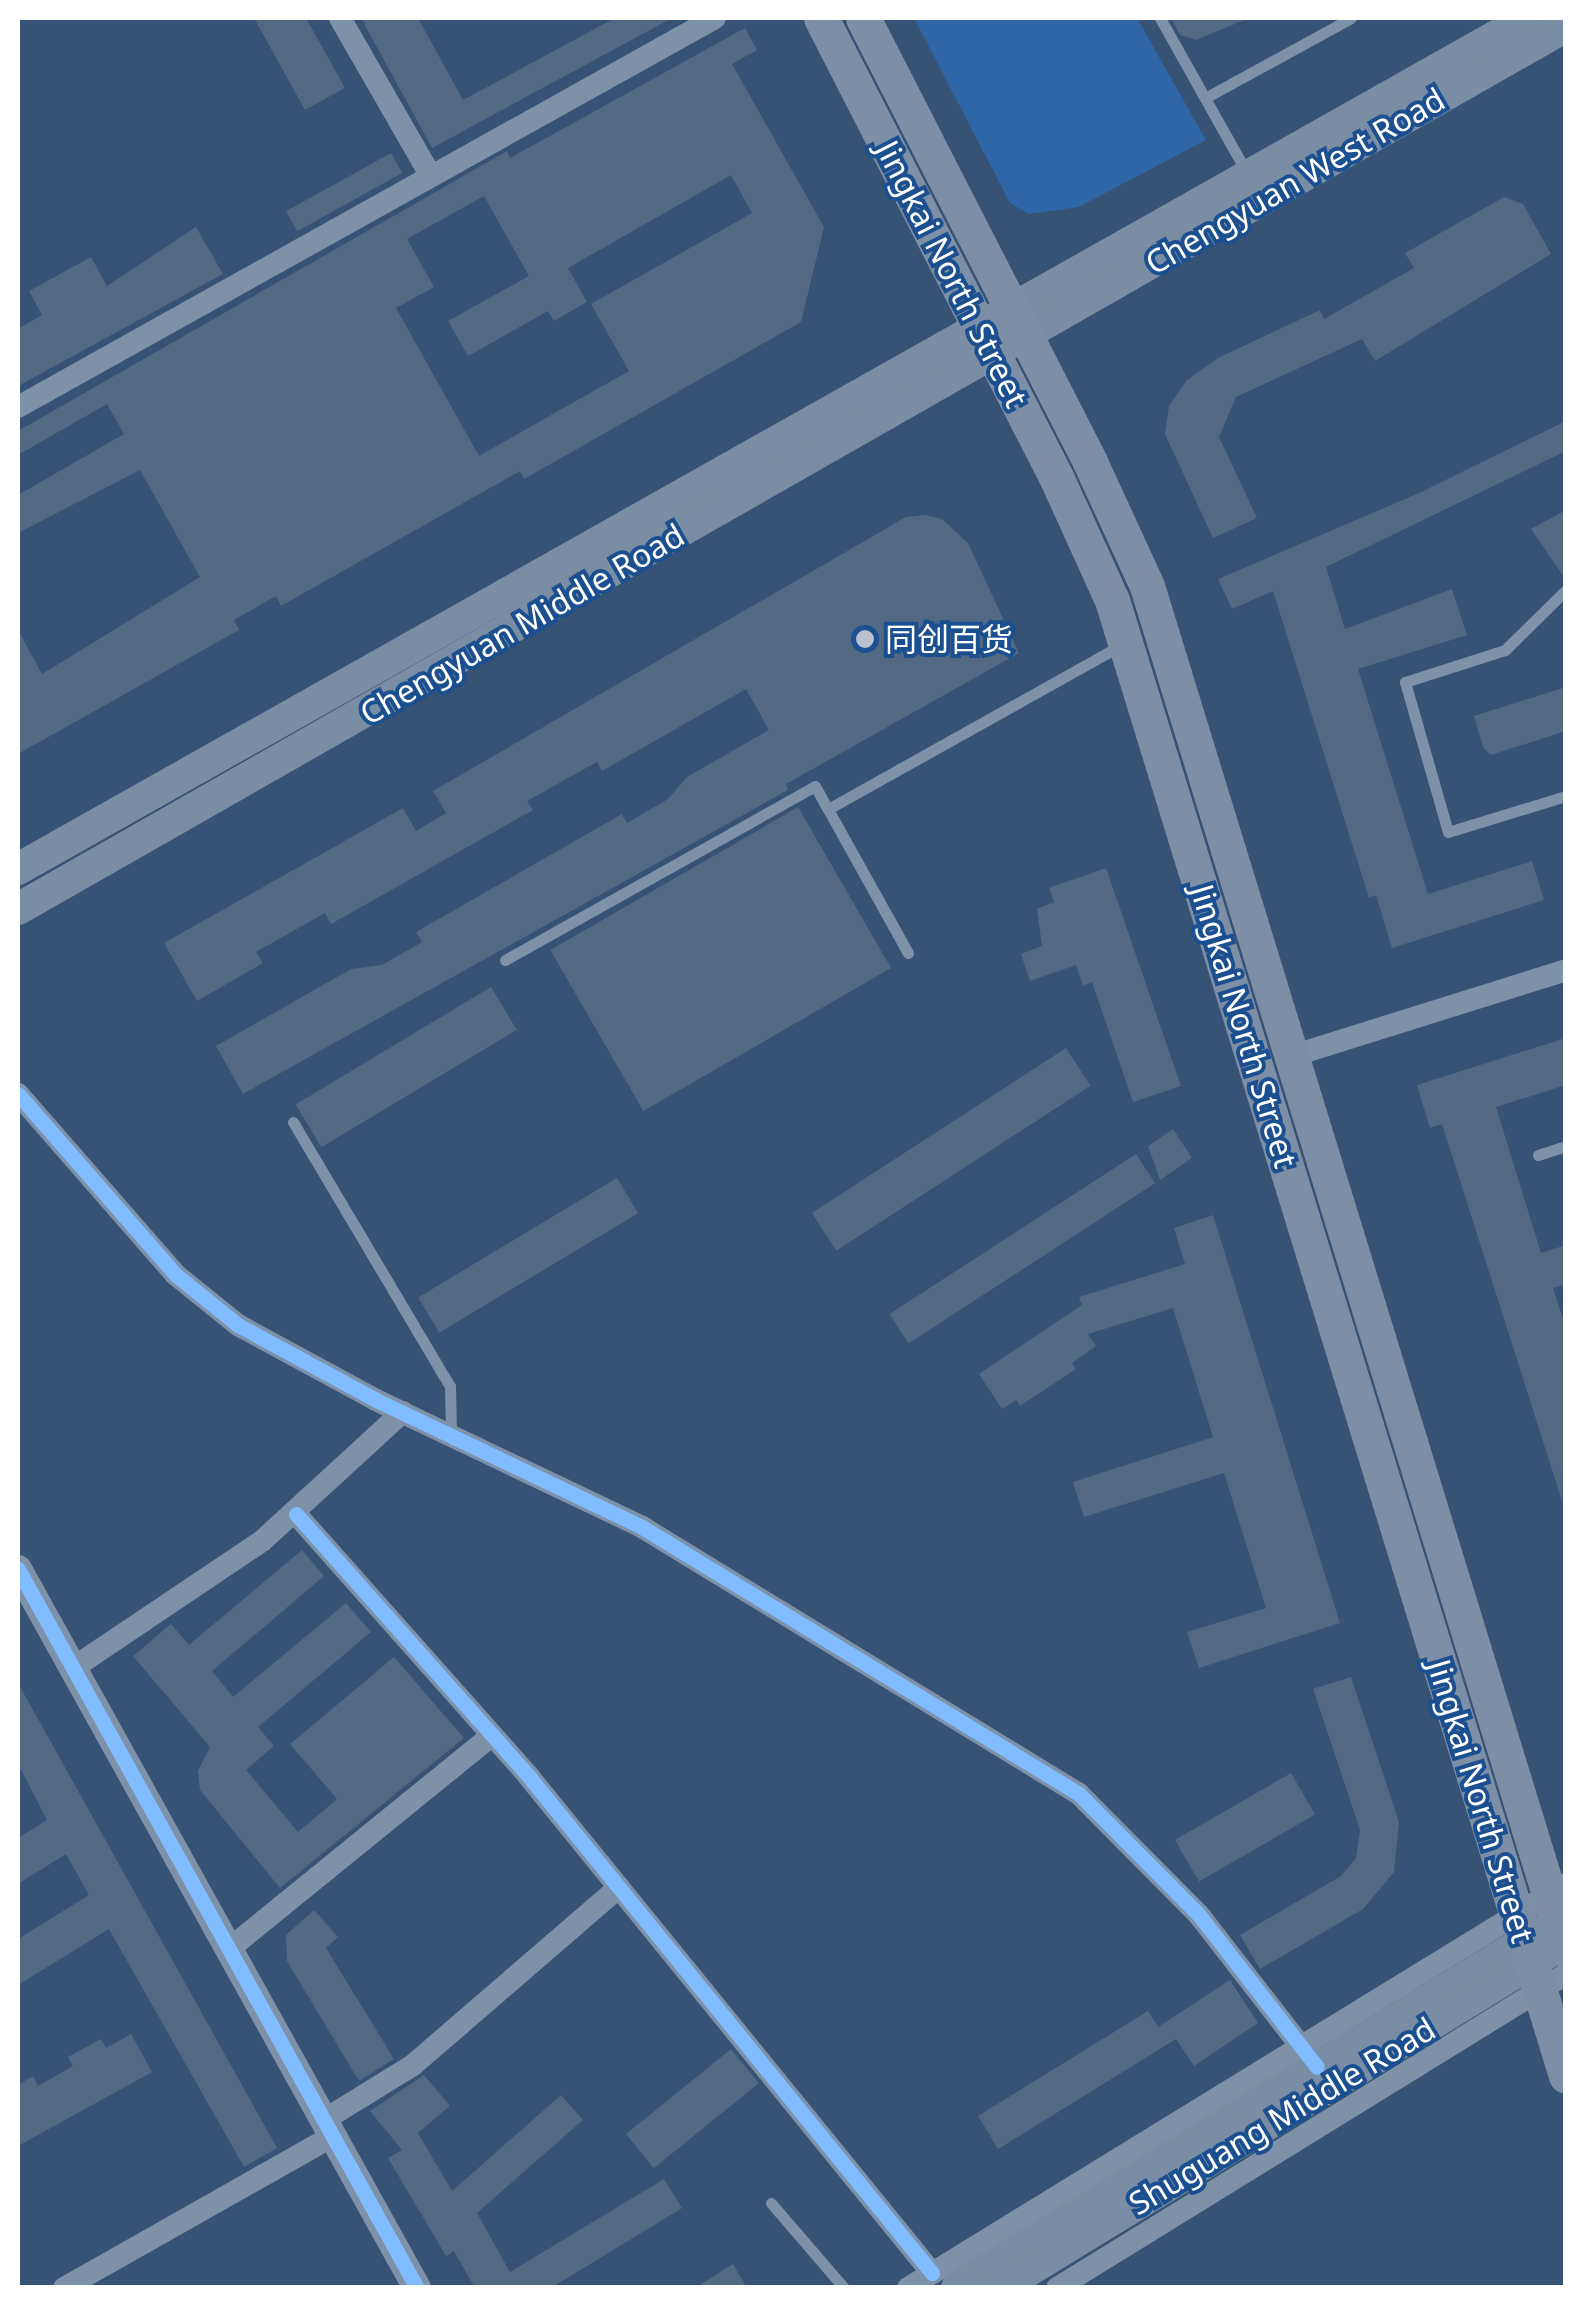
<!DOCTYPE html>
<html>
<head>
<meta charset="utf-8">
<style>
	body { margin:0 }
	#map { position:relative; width:1583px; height:2305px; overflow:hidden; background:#365274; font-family:"Noto Sans","Noto Sans SC",sans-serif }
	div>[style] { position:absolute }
	.green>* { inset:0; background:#2f66a5 }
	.building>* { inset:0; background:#526984; transform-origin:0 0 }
	.service>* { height:11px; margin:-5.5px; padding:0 5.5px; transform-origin:5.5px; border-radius:5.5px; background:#7d92a8 }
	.minor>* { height:22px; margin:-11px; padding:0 11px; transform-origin:11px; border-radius:11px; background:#7d92a8 }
	.tertiary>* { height:28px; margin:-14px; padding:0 14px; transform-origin:14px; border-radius:14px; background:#7d92a8 }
	.secondary>* { height:32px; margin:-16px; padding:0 16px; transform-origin:16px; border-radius:16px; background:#798da4 }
	.primary>* { height:35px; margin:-17.5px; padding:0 17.5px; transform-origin:17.5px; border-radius:17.5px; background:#7d8ea7 }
	.cycleway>* { height:15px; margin:-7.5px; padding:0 7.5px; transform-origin:7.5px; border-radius:7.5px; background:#80bcff }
	.dots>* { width:28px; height:28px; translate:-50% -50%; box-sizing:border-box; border:5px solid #1b4f8f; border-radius:50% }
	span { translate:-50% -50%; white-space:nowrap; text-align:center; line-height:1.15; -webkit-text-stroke:8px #1b4f8f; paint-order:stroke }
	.street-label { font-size:32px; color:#fff }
	.poi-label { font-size:32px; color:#fff }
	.left { translate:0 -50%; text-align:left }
	.frame { position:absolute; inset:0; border:20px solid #fff; pointer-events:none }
</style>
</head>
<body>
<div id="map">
	<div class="green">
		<div style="clip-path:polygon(920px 18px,1137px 18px,1206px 140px,1079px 207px,1029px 214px,1010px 203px,915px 20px)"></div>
	</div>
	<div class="building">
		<div style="clip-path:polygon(254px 18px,306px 18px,345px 88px,305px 110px)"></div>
		<div style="clip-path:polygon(361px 18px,418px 18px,463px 100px,615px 18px,672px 18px,432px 148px)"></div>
		<div style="clip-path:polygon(1171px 18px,1170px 18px,1249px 18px,1196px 40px,1180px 35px)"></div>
		<div style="clip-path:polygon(evenodd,745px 28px,757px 50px,732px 64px,824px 227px,801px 322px,524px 479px,520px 471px,281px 606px,276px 596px,234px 620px,239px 630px,18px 754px,18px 630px,42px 674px,200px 577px,140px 470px,18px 533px,18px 495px,124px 434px,107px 404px,18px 455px,18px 431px,507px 151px,510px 158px,745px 28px,731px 175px,752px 213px,591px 304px,629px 371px,479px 456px,396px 308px,434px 287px,407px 239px,484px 196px,529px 276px,448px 321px,468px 356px,548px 311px,554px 321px,587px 302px,568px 268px,731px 175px)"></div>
		<div style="left:391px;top:153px;width:23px;height:120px;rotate:61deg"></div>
		<div style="clip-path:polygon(1504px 197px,1523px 204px,1551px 254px,1375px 361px,1362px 339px,1236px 397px,1219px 437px,1257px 518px,1213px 538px,1165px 434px,1169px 406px,1187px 380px,1218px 358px,1320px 310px,1324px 319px,1414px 268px,1405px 253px)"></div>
		<div style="clip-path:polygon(196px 227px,223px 274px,18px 386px,18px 329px,42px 315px,29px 291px,91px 257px,107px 286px)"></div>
		<div style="clip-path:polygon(1566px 421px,1566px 451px,1326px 567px,1345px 629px,1452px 589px,1467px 635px,1358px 669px,1428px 894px,1532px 861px,1544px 900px,1392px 948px,1376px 895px,1369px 898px,1273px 591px,1232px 609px,1218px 579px,1417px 494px)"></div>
		<div style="clip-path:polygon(1566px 510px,1566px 580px,1531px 529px)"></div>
		<div style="clip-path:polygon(926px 515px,942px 519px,968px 543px,1019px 653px,786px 784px,788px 790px,243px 1094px,216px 1046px,351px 969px,382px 965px,422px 942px,416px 932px,622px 814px,627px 823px,668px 799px,687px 777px,769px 730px,746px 689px,602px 771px,597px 762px,527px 801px,533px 810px,331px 924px,325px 913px,256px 952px,263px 963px,197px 1001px,164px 943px,403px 808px,416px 831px,446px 813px,433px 791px,906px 517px)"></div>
		<div style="clip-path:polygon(1566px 687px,1566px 731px,1491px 755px,1483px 747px,1474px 716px)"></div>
		<div style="left:798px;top:807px;width:186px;height:286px;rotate:60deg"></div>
		<div style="clip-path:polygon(1106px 868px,1181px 1086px,1133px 1102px,1092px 982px,1083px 986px,1076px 965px,1030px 981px,1021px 954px,1042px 946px,1037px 909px,1054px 902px,1049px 888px)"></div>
		<div style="left:491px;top:987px;width:50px;height:228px;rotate:59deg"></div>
		<div style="clip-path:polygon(1566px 1038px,1566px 1085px,1496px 1107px,1541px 1253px,1566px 1245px,1566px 1284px,1553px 1288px,1566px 1328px,1562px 1501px,1442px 1124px,1430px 1128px,1417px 1085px)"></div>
		<div style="left:1066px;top:1048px;width:45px;height:303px;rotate:57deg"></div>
		<div style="clip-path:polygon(1173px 1129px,1192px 1158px,1160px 1180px,1148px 1146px)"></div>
		<div style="left:1136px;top:1154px;width:35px;height:294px;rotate:57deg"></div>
		<div style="left:617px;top:1178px;width:41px;height:232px;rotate:59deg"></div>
		<div style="clip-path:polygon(1213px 1215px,1340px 1623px,1199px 1668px,1187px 1632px,1266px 1608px,1224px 1473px,1084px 1517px,1073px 1482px,1213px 1437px,1173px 1308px,1088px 1334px,1096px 1346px,1072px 1363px,1076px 1369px,1020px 1406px,1016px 1400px,1002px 1409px,979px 1374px,1082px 1305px,1079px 1297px,1185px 1264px,1174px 1228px)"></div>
		<div style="clip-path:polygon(302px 1550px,324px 1576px,212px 1671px,233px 1697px,346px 1603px,371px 1632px,258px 1727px,274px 1746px,246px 1770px,298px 1832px,337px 1799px,290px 1744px,394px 1657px,464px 1738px,280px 1888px,200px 1790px,198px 1771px,210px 1747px,133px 1656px,171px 1624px,189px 1645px)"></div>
		<div style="clip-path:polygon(1351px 1677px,1399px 1822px,1394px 1872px,1363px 1909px,1260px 1969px,1240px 1935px,1341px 1876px,1356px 1858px,1360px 1830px,1313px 1689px)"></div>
		<div style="clip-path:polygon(18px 1683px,277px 2148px,244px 2167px,109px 1929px,18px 1985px,18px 1939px,89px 1895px,66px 1854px,18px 1884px,18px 1838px,47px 1820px,18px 1764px)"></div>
		<div style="left:1291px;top:1773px;width:48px;height:134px;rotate:60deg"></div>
		<div style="clip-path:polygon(314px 1910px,338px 1937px,326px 1948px,394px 2059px,359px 2081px,287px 1961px,286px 1935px)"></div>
		<div style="clip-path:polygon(1230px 1980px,1258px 2023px,1194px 2066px,1176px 2039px,998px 2149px,978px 2116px,1148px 2011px,1158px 2027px)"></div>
		<div style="clip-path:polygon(131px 2034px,152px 2072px,18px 2146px,18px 2085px,33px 2076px,38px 2086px,73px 2066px,68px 2057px,101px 2039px,106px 2048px)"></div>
		<div style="left:731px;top:2049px;width:44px;height:135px;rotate:51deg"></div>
		<div style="clip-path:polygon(424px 2075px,450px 2106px,418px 2133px,452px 2191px,561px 2095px,583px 2120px,477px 2213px,510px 2272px,664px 2179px,682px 2208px,551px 2288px,475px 2288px,454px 2251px,446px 2256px,388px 2158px,402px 2150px,370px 2111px)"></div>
		<div style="clip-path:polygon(733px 2264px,747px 2288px,695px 2288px)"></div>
	</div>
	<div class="service">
		<div style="left:1160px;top:18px;width:176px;rotate:60.7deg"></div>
		<div style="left:1205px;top:98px;width:166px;rotate:-28.7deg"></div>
		<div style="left:1566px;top:590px;width:86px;rotate:135.5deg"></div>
		<div style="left:1505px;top:650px;width:105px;rotate:162.3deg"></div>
		<div style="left:1405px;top:682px;width:156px;rotate:74deg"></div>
		<div style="left:1448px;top:832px;width:123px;rotate:-17deg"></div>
		<div style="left:908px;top:953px;width:165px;rotate:-119.1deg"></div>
		<div style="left:828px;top:809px;width:338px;rotate:-29.2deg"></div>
		<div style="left:505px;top:960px;width:355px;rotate:-29.3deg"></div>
		<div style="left:815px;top:786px;width:26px;rotate:61deg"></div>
		<div style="left:293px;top:1122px;width:307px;rotate:59.3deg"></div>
		<div style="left:450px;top:1386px;width:48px;rotate:88.8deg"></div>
		<div style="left:1538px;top:1155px;width:29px;rotate:-18deg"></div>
		<div style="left:771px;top:2203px;width:112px;rotate:49.3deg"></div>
	</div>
	<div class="minor">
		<div style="left:340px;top:18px;width:182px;rotate:60.1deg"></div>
		<div style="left:18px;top:407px;width:798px;rotate:-29.17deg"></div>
		<div style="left:1292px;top:1056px;width:287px;rotate:-17.4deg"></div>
		<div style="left:18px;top:1094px;width:240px;rotate:48.9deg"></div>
		<div style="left:176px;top:1275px;width:80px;rotate:38.9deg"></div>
		<div style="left:238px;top:1325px;width:157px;rotate:28.5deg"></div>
		<div style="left:376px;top:1400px;width:295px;rotate:25.5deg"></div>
		<div style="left:642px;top:1527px;width:512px;rotate:31.42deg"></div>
		<div style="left:1079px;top:1794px;width:170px;rotate:45.2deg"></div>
		<div style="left:1199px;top:1915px;width:192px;rotate:52.2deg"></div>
		<div style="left:296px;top:1514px;width:353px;rotate:48.4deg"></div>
		<div style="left:530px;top:1778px;width:638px;rotate:50.92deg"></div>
		<div style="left:73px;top:1668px;width:228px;rotate:-33.9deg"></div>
		<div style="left:262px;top:1541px;width:191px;rotate:-42.5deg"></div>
		<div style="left:229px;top:1949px;width:339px;rotate:-39.1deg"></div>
		<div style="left:324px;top:2120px;width:105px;rotate:-31.7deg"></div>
		<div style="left:413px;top:2065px;width:272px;rotate:-40.8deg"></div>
		<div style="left:64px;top:2288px;width:309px;rotate:-29.5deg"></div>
		<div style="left:908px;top:2288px;width:772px;rotate:-31.55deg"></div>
		<div style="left:1057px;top:2288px;width:598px;rotate:-31.67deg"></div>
	</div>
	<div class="tertiary">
		<div style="left:18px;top:1569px;width:822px;rotate:60.97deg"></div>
	</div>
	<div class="secondary">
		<div style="left:18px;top:869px;width:1733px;rotate:-29.4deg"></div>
		<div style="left:18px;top:909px;width:1782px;rotate:-29.7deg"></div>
		<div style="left:957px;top:2288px;width:714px;rotate:-31.42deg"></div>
		<div style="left:1000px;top:2288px;width:646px;rotate:-31.45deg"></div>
	</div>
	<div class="primary">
		<div style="left:821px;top:18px;width:518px;rotate:62.89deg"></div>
		<div style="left:1057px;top:479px;width:133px;rotate:65.6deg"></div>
		<div style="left:1112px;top:600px;width:1544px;rotate:72.9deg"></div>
		<div style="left:863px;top:18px;width:499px;rotate:62.9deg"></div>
		<div style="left:1090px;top:462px;width:136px;rotate:65.3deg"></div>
		<div style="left:1147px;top:586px;width:1427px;rotate:72.92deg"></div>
	</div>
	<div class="cycleway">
		<div style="left:18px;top:1094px;width:240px;rotate:48.9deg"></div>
		<div style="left:176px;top:1275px;width:80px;rotate:38.9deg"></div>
		<div style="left:238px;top:1325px;width:157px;rotate:28.5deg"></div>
		<div style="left:376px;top:1400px;width:295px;rotate:25.5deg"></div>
		<div style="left:642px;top:1527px;width:512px;rotate:31.42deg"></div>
		<div style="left:1079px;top:1794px;width:170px;rotate:45.2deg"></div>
		<div style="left:1199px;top:1915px;width:192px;rotate:52.2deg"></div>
		<div style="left:296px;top:1514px;width:353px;rotate:48.4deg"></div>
		<div style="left:530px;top:1778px;width:638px;rotate:50.92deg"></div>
		<div style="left:18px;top:1569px;width:822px;rotate:60.97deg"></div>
	</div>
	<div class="dots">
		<div style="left:865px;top:639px;background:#b9c2ce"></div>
	</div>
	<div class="street-label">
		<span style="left:1295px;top:181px;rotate:-30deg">Chengyuan West Road</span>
		<span style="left:952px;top:274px;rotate:63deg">Jingkai North Street</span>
		<span style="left:522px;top:624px;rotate:-30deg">Chengyuan Middle Road</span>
		<span style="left:1244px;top:1026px;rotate:73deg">Jingkai North Street</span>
		<span style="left:1481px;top:1801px;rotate:73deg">Jingkai North Street</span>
		<span style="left:1282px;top:2116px;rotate:-31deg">Shuguang Middle Road</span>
	</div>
	<div class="poi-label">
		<span class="left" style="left:885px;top:639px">同创百货</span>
	</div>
	<div class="frame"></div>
</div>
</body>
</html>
